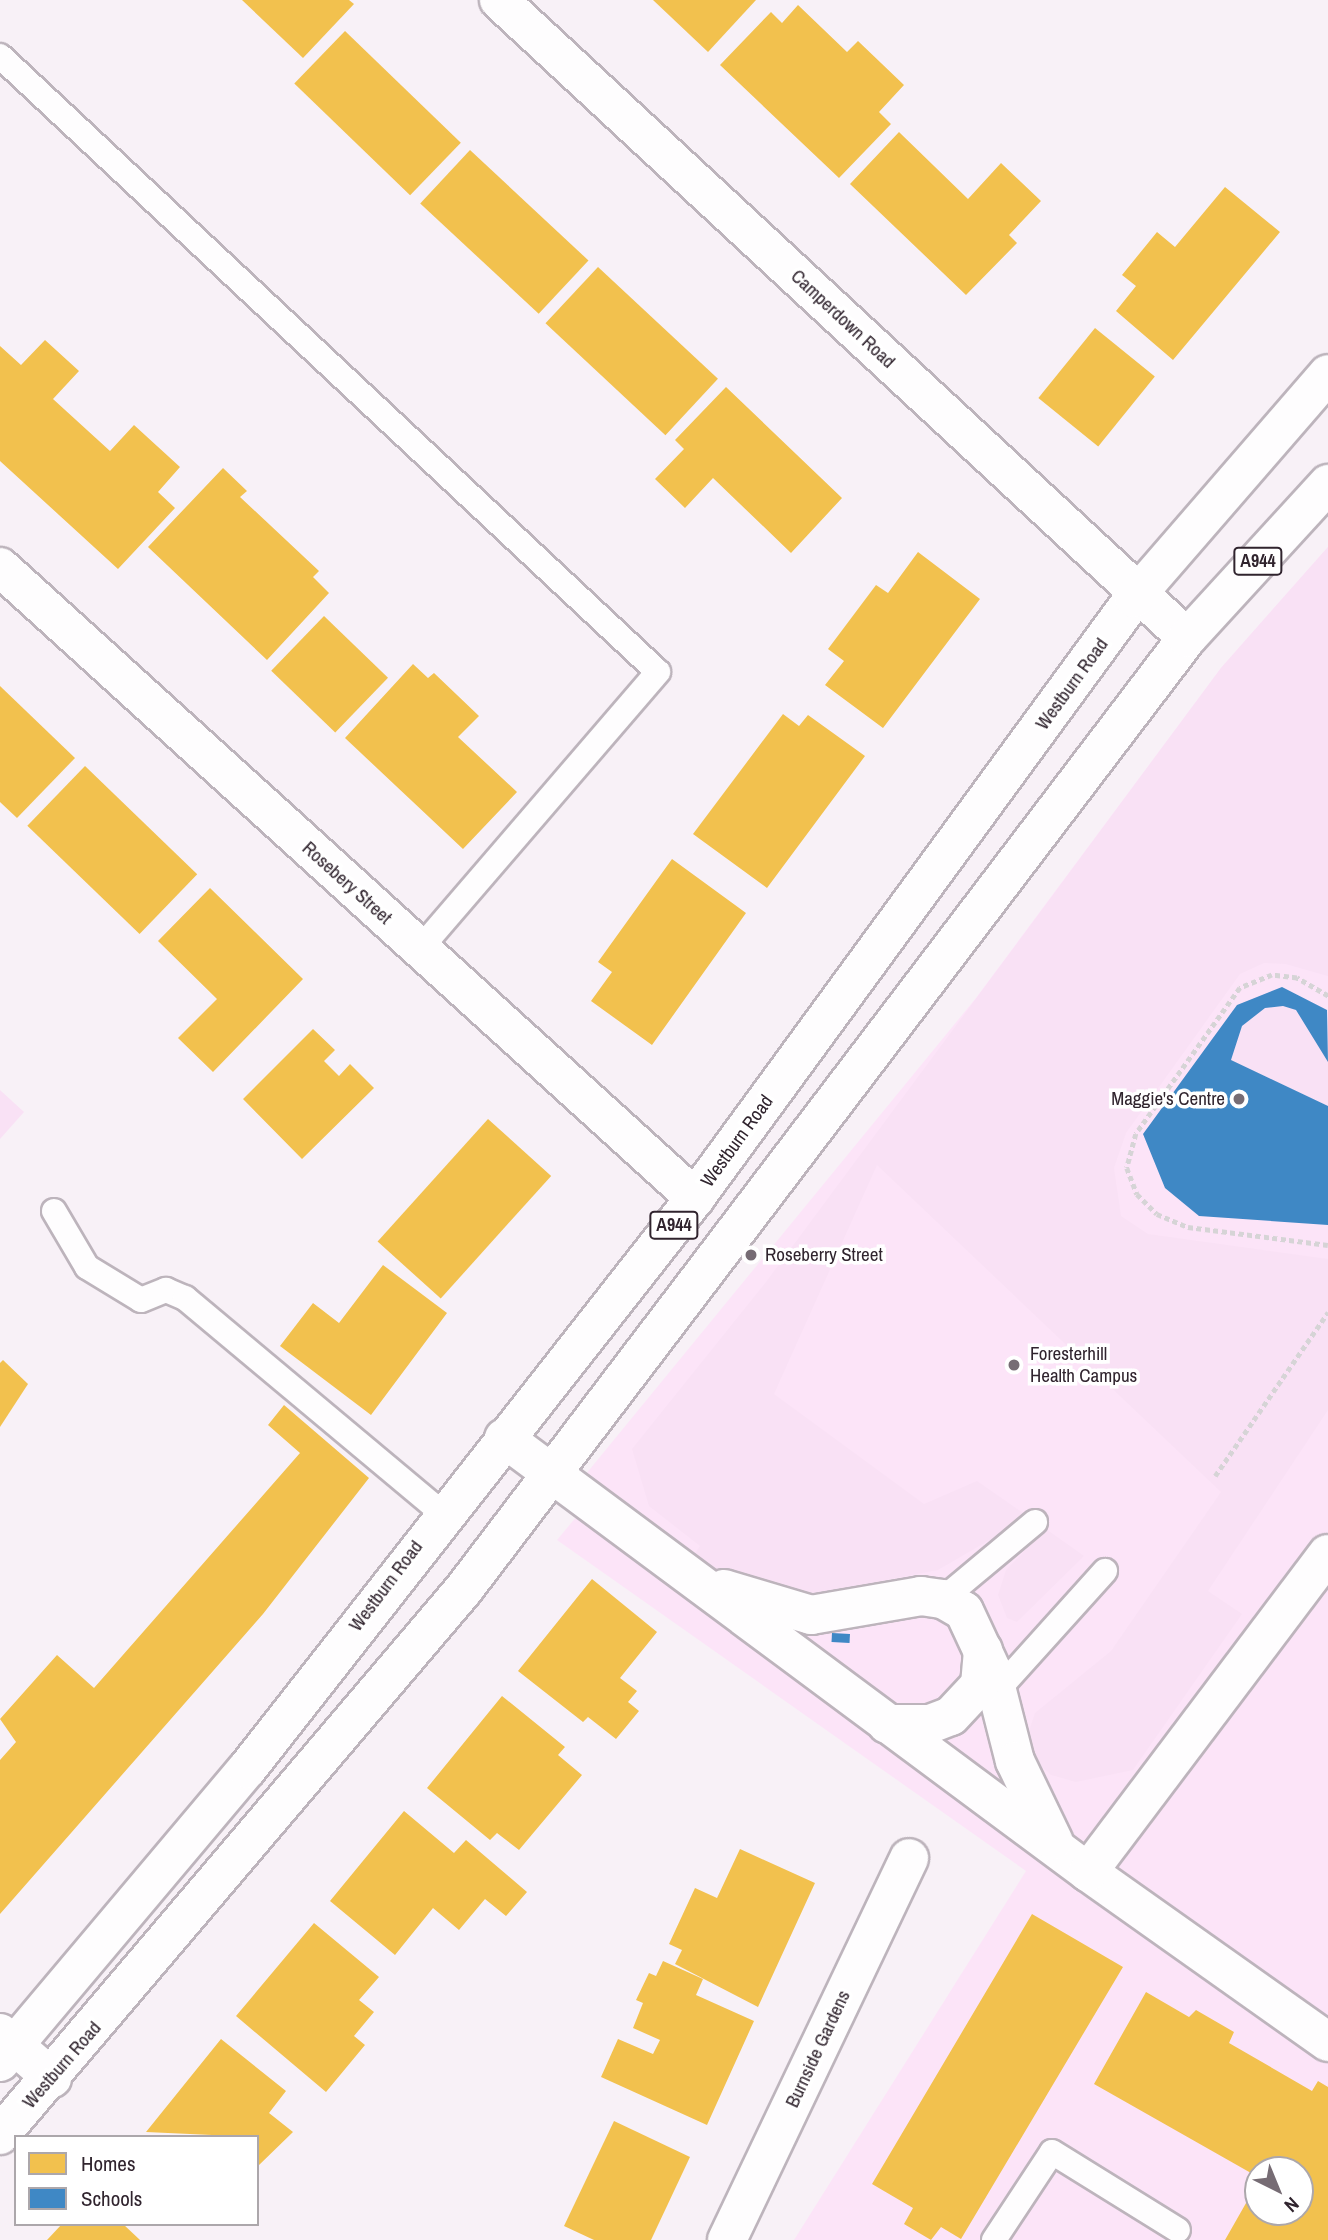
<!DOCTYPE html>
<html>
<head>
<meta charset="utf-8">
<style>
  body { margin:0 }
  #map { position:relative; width:1328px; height:2240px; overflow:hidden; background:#f8f1f7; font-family:"Archivo Narrow",sans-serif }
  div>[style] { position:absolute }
  .built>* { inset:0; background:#fce4f8 }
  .green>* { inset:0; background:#f9e1f5 }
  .homes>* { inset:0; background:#f2c14e; transform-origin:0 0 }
  .schools>* { inset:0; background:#3f88c5; transform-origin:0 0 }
  .path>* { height:4.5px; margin-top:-2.25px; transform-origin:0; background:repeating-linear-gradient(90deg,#d6d4d6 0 5px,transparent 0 8.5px) }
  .roads { filter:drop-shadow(2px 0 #bdb4bc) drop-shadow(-2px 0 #bdb4bc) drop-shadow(0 2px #bdb4bc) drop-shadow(0 -2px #bdb4bc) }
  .lane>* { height:24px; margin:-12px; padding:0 12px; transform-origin:12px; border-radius:12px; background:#fefdfe }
  .street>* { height:38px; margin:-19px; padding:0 19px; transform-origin:19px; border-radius:19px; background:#fefdfe }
  .primary>* { height:38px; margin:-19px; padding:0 19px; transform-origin:19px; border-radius:19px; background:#fefdfe }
  .dots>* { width:19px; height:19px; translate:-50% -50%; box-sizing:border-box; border:4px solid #fff; border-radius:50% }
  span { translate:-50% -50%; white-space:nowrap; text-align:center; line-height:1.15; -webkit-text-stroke:7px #fff; paint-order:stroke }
  .shield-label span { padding:2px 5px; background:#fff; border:2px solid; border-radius:5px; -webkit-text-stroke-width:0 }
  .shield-label { font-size:18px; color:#30242e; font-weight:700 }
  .street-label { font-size:19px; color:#30242e }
  .poi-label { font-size:19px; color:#30242e }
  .right { translate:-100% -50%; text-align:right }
  .left { translate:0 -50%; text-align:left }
  .legend { position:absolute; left:14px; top:2135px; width:245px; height:91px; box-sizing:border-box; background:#fff; border:2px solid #aca7ab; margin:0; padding:9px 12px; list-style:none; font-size:21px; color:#30242e }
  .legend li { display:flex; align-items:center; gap:14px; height:35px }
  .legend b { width:35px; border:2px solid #aca7ab }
  .north { position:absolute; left:1244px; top:2156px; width:70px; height:70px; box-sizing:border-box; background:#fff; border:2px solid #aca7ab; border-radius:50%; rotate:137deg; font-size:19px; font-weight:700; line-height:28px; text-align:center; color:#30242e }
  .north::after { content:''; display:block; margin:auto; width:24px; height:32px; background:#766c74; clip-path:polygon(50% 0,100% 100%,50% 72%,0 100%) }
</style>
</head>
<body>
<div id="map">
  <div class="built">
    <i style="clip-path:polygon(evenodd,1328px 547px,1328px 2240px,794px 2240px,1026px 1871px,557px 1540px,587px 1504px,572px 1491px,976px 998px,1221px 668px,1328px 547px,1258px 2170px,1300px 2170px,1300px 2212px,1258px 2212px,1258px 2170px)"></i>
  </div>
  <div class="green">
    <i style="clip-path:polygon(1328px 547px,1328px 976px,1286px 964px,1264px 963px,1240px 974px,1126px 1133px,1114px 1168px,1121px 1216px,1148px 1234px,1328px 1259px,1328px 1410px,1208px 1591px,1242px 1614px,1133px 1770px,1076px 1782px,1051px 1775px,1032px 1758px,1028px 1734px,1035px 1713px,1111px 1651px,1221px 1492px,877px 1165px,774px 1394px,924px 1504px,977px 1481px,1029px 1517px,938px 1570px,803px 1596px,727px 1577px,692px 1558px,700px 1546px,649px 1506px,632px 1449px,766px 1282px,1221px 668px)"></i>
    <i style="clip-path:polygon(1283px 1006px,1296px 1010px,1328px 1062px,1328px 1106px,1231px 1060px,1242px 1026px,1265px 1008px)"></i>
    <i style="clip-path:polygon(0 1090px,24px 1112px,0 1139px)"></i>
    <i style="clip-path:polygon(1046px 1529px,1084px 1556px,1017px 1622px,1007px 1618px,998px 1595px,1006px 1570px)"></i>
  </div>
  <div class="homes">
    <i style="clip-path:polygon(242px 0,349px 0,354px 4px,303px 58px)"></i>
    <i style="clip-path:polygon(653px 0,756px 0,708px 52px)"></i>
    <i style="clip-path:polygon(798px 5px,847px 52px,858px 41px,904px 85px,879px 112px,891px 124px,839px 178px,720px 65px,771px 12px,782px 23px)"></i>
    <i style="left:345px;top:31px;width:161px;height:73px;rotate:44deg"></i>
    <i style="clip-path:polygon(899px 132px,968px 199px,1001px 163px,1041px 201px,1009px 235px,1017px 243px,966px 295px,850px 184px)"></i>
    <i style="left:470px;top:150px;width:162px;height:73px;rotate:43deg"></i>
    <i style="clip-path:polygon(1225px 187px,1280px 232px,1173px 360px,1116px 311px,1136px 286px,1122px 275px,1157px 232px,1175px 247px)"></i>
    <i style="left:598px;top:267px;width:164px;height:77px;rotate:43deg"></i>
    <i style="left:1095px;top:328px;width:77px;height:90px;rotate:39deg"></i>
    <i style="clip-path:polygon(45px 340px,79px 371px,53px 399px,110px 451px,134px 425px,180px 467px,158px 492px,175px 508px,118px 569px,0 461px,0 346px,21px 365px)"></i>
    <i style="clip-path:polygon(726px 387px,842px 498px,791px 553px,713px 478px,685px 508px,655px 479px,684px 449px,675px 440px)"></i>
    <i style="clip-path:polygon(223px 468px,247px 491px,240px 497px,319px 571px,313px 577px,329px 593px,267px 660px,148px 547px)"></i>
    <i style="clip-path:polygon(918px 552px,980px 599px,883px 728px,825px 685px,844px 661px,828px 649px,876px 585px,888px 593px)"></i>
    <i style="left:324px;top:616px;width:89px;height:76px;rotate:44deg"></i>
    <i style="clip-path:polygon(413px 664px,428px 678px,434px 673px,479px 716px,458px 737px,517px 792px,463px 849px,345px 738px)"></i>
    <i style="clip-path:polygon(0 686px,75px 758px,17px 818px,0 802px)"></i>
    <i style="clip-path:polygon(783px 714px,799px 726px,808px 715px,865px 756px,767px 888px,693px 834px)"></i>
    <i style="left:85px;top:766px;width:156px;height:83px;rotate:44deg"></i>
    <i style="clip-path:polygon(672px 859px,746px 913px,652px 1045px,591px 1001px,612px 972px,598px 962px)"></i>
    <i style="clip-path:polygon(210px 888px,303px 979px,213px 1072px,178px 1038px,217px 999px,158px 941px)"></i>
    <i style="clip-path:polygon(313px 1029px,335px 1050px,324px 1061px,339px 1076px,350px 1064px,374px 1088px,302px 1159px,243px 1099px)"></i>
    <i style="left:488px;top:1119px;width:85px;height:165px;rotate:42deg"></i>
    <i style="clip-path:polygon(383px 1265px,447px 1313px,371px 1415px,280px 1346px,313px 1303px,339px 1323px)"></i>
    <i style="clip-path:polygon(3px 1360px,28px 1384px,0 1427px,0 1363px)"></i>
    <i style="clip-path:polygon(284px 1405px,369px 1478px,263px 1614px,0 1914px,0 1760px,16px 1742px,0 1719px,57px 1655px,94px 1688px,300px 1453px,268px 1425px)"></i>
    <i style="clip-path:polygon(592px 1579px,657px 1632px,620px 1678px,637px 1691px,628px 1702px,639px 1711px,616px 1739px,588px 1717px,583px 1722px,518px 1671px)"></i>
    <i style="clip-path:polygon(502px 1696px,565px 1747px,558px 1755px,582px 1775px,519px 1850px,497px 1833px,490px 1840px,427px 1788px)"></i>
    <i style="clip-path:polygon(404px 1811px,454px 1853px,466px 1840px,527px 1892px,506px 1916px,485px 1899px,459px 1930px,433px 1908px,395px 1955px,330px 1901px)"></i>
    <i style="clip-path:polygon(740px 1849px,815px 1883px,758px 2007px,675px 1964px,682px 1950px,669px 1944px,695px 1888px,717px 1898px)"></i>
    <i style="clip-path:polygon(1032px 1914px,1123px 1967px,961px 2239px,941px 2227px,931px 2240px,904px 2224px,913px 2208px,872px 2184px)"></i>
    <i style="clip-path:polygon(314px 1923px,379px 1977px,359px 2000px,374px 2012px,354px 2036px,365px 2045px,326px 2092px,236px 2016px)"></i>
    <i style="clip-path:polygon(663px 1961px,703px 1979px,696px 1995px,754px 2021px,707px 2125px,601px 2077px,618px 2039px,653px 2054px,660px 2040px,633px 2028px,643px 2003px,636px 2000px,649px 1973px,656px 1976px)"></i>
    <i style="clip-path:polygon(1146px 1992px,1189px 2017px,1196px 2010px,1234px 2032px,1229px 2043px,1312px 2091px,1318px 2081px,1328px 2087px,1328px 2240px,1225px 2240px,1258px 2182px,1258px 2212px,1300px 2212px,1300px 2170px,1258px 2170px,1258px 2177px,1094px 2084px)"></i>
    <i style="clip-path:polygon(221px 2039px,286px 2091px,269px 2113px,293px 2132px,257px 2167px,257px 2137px,146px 2132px)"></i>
    <i style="clip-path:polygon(614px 2121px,690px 2157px,651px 2240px,594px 2240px,564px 2226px)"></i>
    <i style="clip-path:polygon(62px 2224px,123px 2224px,140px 2240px,47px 2240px)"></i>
  </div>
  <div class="schools">
    <i style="clip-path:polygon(1282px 987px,1327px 1010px,1328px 1062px,1296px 1010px,1283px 1006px,1265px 1008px,1242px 1026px,1231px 1060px,1328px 1106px,1328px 1225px,1199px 1216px,1165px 1188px,1143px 1134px,1237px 1005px)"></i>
    <i style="left:832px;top:1633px;width:18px;height:9px;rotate:3deg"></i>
  </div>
  <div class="path">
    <i style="left:1328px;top:996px;width:36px;rotate:-150deg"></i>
    <i style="left:1297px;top:978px;width:25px;rotate:-173deg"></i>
    <i style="left:1272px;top:975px;width:35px;rotate:158deg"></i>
    <i style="left:1240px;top:988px;width:179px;rotate:125.5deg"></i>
    <i style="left:1136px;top:1134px;width:35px;rotate:105deg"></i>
    <i style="left:1127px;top:1168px;width:28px;rotate:69deg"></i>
    <i style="left:1137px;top:1194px;width:28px;rotate:45deg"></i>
    <i style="left:1157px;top:1214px;width:34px;rotate:23deg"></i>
    <i style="left:1188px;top:1227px;width:141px;rotate:7.3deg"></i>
    <i style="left:1215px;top:1476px;width:199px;rotate:-55.4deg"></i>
  </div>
  <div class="roads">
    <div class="lane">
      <i style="left:0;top:56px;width:901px;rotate:43.11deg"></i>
      <i style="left:658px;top:672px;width:365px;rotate:130.7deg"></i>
      <i style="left:54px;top:1211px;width:65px;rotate:59.5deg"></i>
      <i style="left:87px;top:1267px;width:63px;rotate:31.4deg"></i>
      <i style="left:141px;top:1300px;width:27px;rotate:-22deg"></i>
      <i style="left:166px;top:1290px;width:21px;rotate:23deg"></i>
      <i style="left:185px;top:1298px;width:335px;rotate:39.9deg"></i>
      <i style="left:943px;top:1599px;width:120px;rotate:-39.9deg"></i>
      <i style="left:996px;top:1692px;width:163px;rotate:-48deg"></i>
      <i style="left:994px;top:2240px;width:105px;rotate:-56.6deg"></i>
      <i style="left:1052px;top:2152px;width:148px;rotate:31.8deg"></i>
    </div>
    <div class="street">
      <i style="left:499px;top:0;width:938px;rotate:42.84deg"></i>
      <i style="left:0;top:567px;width:939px;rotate:42.24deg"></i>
      <i style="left:504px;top:1438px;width:728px;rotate:36.62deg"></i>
      <i style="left:1088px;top:1872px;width:294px;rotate:35.3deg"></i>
      <i style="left:724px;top:1589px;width:91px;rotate:16.6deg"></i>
      <i style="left:811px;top:1615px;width:112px;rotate:-9.8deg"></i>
      <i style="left:921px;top:1596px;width:22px;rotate:8deg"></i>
      <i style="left:943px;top:1599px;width:24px;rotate:30deg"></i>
      <i style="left:964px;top:1611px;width:66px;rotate:65deg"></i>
      <i style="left:992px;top:1671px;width:93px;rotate:75.7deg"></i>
      <i style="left:1015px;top:1761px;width:88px;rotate:64.3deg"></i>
      <i style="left:887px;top:1724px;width:43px"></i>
      <i style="left:930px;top:1724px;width:22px;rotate:-21deg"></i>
      <i style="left:951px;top:1716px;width:42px;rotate:-46.9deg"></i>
      <i style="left:980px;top:1685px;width:35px;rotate:-85deg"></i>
      <i style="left:1088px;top:1872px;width:398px;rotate:-53deg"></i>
      <i style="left:0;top:2033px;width:69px;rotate:40.9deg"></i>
      <i style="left:727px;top:2240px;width:423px;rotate:-64.5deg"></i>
    </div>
    <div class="primary">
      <i style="left:0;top:2062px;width:383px;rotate:-49.9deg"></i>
      <i style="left:247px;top:1769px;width:726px;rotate:-51.88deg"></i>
      <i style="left:695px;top:1198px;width:743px;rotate:-53.81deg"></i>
      <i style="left:1134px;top:598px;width:296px;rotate:-49.1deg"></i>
      <i style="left:0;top:2135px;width:717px;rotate:-49.64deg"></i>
      <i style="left:464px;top:1589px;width:1195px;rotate:-52.76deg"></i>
      <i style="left:1187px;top:638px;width:209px;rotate:-47.5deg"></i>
    </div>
  </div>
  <div class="dots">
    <i style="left:1239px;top:1099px;background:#766c74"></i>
    <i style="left:751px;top:1255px;background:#766c74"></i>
    <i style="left:1014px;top:1365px;background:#766c74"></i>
  </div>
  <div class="shield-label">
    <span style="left:1258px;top:561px">A944</span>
    <span style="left:674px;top:1225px">A944</span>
  </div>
  <div class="street-label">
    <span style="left:843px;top:319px;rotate:43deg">Camperdown Road</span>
    <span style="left:1072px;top:684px;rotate:-54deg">Westburn Road</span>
    <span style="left:347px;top:883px;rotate:42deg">Rosebery Street</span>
    <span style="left:737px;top:1141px;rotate:-54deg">Westburn Road</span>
    <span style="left:386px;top:1586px;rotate:-53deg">Westburn Road</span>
    <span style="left:818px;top:2049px;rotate:-65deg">Burnside Gardens</span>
    <span style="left:62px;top:2065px;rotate:-49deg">Westburn Road</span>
  </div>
  <div class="poi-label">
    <span class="right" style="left:1225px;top:1099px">Maggie's Centre</span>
    <span class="left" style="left:765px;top:1255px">Roseberry Street</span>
    <span class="left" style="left:1030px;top:1365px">Foresterhill<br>Health Campus</span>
  </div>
  <ul class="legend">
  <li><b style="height:19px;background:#f2c14e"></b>Homes</li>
  <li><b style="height:19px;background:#3f88c5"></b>Schools</li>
  </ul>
  <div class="north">N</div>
</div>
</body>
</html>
